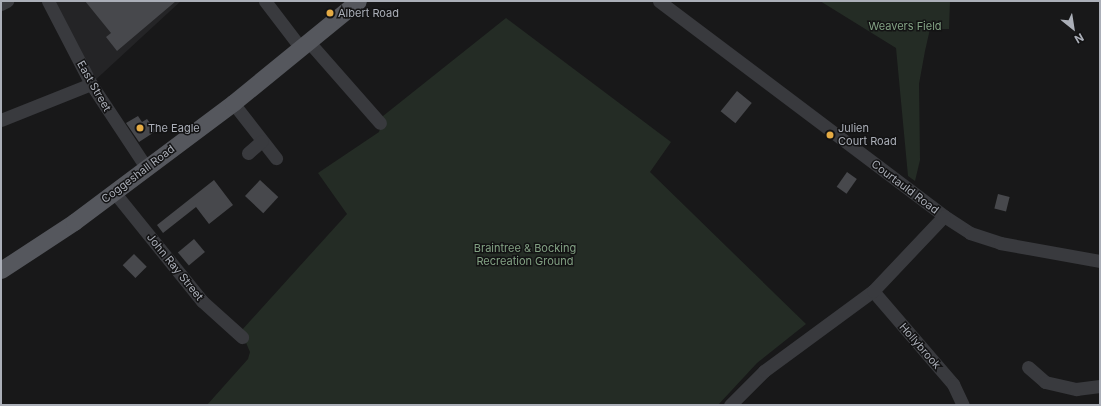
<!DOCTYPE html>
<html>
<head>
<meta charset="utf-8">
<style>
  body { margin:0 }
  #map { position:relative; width:1101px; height:406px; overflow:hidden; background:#181819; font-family:Inter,sans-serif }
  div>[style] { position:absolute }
  .built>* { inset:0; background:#242426 }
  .green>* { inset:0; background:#242c25 }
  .building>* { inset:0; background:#47484c; transform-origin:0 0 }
  .minor>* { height:13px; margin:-6.5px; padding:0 6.5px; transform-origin:6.5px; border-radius:6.5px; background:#393a3e }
  .major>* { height:17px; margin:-8.5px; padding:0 8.5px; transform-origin:8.5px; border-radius:8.5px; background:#55575d }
  .dots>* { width:11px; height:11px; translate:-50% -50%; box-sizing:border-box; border:2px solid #131314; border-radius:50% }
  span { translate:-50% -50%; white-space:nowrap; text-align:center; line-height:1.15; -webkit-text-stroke:3px #131314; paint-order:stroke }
  .poi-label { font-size:11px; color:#abafb8 }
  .left { translate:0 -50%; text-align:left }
  .park-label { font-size:11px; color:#83a284 }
  .street-label { font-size:11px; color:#abafb8 }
  .frame { position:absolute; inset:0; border:2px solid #abafb8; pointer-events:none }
  .north { position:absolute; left:1053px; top:8px; width:40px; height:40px; -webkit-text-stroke:3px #131314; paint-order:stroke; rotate:150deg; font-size:11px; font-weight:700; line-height:16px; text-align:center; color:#abafb8 }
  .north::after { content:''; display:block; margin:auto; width:14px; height:18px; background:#abafb8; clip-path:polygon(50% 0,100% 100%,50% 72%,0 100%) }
</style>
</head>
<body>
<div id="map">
  <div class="built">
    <i style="clip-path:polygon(47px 1px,181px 1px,91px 84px)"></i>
  </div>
  <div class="green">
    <i style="clip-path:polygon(820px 1px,950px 1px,949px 29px,930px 29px,925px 51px,919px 84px,920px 160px,915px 181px,908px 176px,896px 48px)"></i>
    <i style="clip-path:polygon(506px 18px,671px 142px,650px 172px,806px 324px,757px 363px,718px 405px,207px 405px,248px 359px,250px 352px,241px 331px,347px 214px,318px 173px,379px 132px,383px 116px)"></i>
  </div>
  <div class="building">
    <i style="clip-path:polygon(85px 1px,176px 1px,117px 51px,106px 37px,111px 33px)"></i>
    <i style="left:737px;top:91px;width:19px;height:26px;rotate:39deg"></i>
    <i style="clip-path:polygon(138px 116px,142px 122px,147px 119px,156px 131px,139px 142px,126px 123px)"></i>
    <i style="left:847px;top:172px;width:12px;height:18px;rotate:35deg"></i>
    <i style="clip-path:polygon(214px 180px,233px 205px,209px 224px,196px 207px,163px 233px,157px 225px)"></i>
    <i style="left:260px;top:180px;width:25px;height:22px;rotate:43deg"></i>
    <i style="left:998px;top:194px;width:12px;height:15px;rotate:14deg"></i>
    <i style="left:194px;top:239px;width:17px;height:21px;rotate:50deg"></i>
    <i style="left:134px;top:254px;width:18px;height:16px;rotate:45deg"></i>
  </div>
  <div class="minor">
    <i style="left:48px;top:1px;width:93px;rotate:62.6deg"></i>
    <i style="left:91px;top:84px;width:100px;rotate:56.5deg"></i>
    <i style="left:265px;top:1px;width:58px;rotate:52.7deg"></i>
    <i style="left:659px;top:1px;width:357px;rotate:37deg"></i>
    <i style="left:944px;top:216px;width:31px;rotate:33deg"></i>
    <i style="left:970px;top:233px;width:32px;rotate:18deg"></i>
    <i style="left:1000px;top:243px;width:102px;rotate:10.2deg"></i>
    <i style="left:1px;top:4px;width:7px;rotate:-27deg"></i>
    <i style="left:308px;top:41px;width:109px;rotate:48.7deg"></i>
    <i style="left:233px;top:103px;width:70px;rotate:52deg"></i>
    <i style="left:1px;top:120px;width:97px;rotate:-21.8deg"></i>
    <i style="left:248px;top:153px;width:18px;rotate:-41deg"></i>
    <i style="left:114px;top:192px;width:140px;rotate:51.1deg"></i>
    <i style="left:202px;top:301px;width:54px;rotate:42deg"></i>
    <i style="left:873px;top:291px;width:123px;rotate:49.3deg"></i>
    <i style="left:953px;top:384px;width:23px;rotate:65deg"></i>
    <i style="left:1028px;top:367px;width:23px;rotate:41deg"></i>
    <i style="left:1045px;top:382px;width:32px;rotate:13deg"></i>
    <i style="left:1076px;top:389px;width:24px;rotate:-7deg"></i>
    <i style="left:730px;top:405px;width:48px;rotate:-45deg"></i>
    <i style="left:764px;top:371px;width:135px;rotate:-36.3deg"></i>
    <i style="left:873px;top:291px;width:103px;rotate:-46.6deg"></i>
  </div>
  <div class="major">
    <i style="left:1px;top:270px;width:87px;rotate:-33.3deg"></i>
    <i style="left:74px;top:222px;width:199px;rotate:-36.8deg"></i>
    <i style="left:233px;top:103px;width:161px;rotate:-39.2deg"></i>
  </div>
  <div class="dots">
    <i style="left:330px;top:13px;background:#e5ab44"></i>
    <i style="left:140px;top:128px;background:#e5ab44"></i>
    <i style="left:830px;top:135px;background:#e5ab44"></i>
  </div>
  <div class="poi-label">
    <span class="left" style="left:338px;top:13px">Albert Road</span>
    <span class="left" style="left:148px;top:128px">The Eagle</span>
    <span class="left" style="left:838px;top:135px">Julien<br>Court Road</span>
  </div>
  <div class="park-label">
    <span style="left:905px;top:26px">Weavers Field</span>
    <span style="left:525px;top:255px">Braintree &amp; Bocking<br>Recreation Ground</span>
  </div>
  <div class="street-label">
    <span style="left:94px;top:86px;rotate:60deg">East Street</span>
    <span style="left:138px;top:174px;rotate:-37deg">Coggeshall Road</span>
    <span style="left:905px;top:187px;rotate:37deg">Courtauld Road</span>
    <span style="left:175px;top:267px;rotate:51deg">John Ray Street</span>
    <span style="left:920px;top:346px;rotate:49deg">Hollybrook</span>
  </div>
  <div class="frame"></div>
  <div class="north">N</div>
</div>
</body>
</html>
